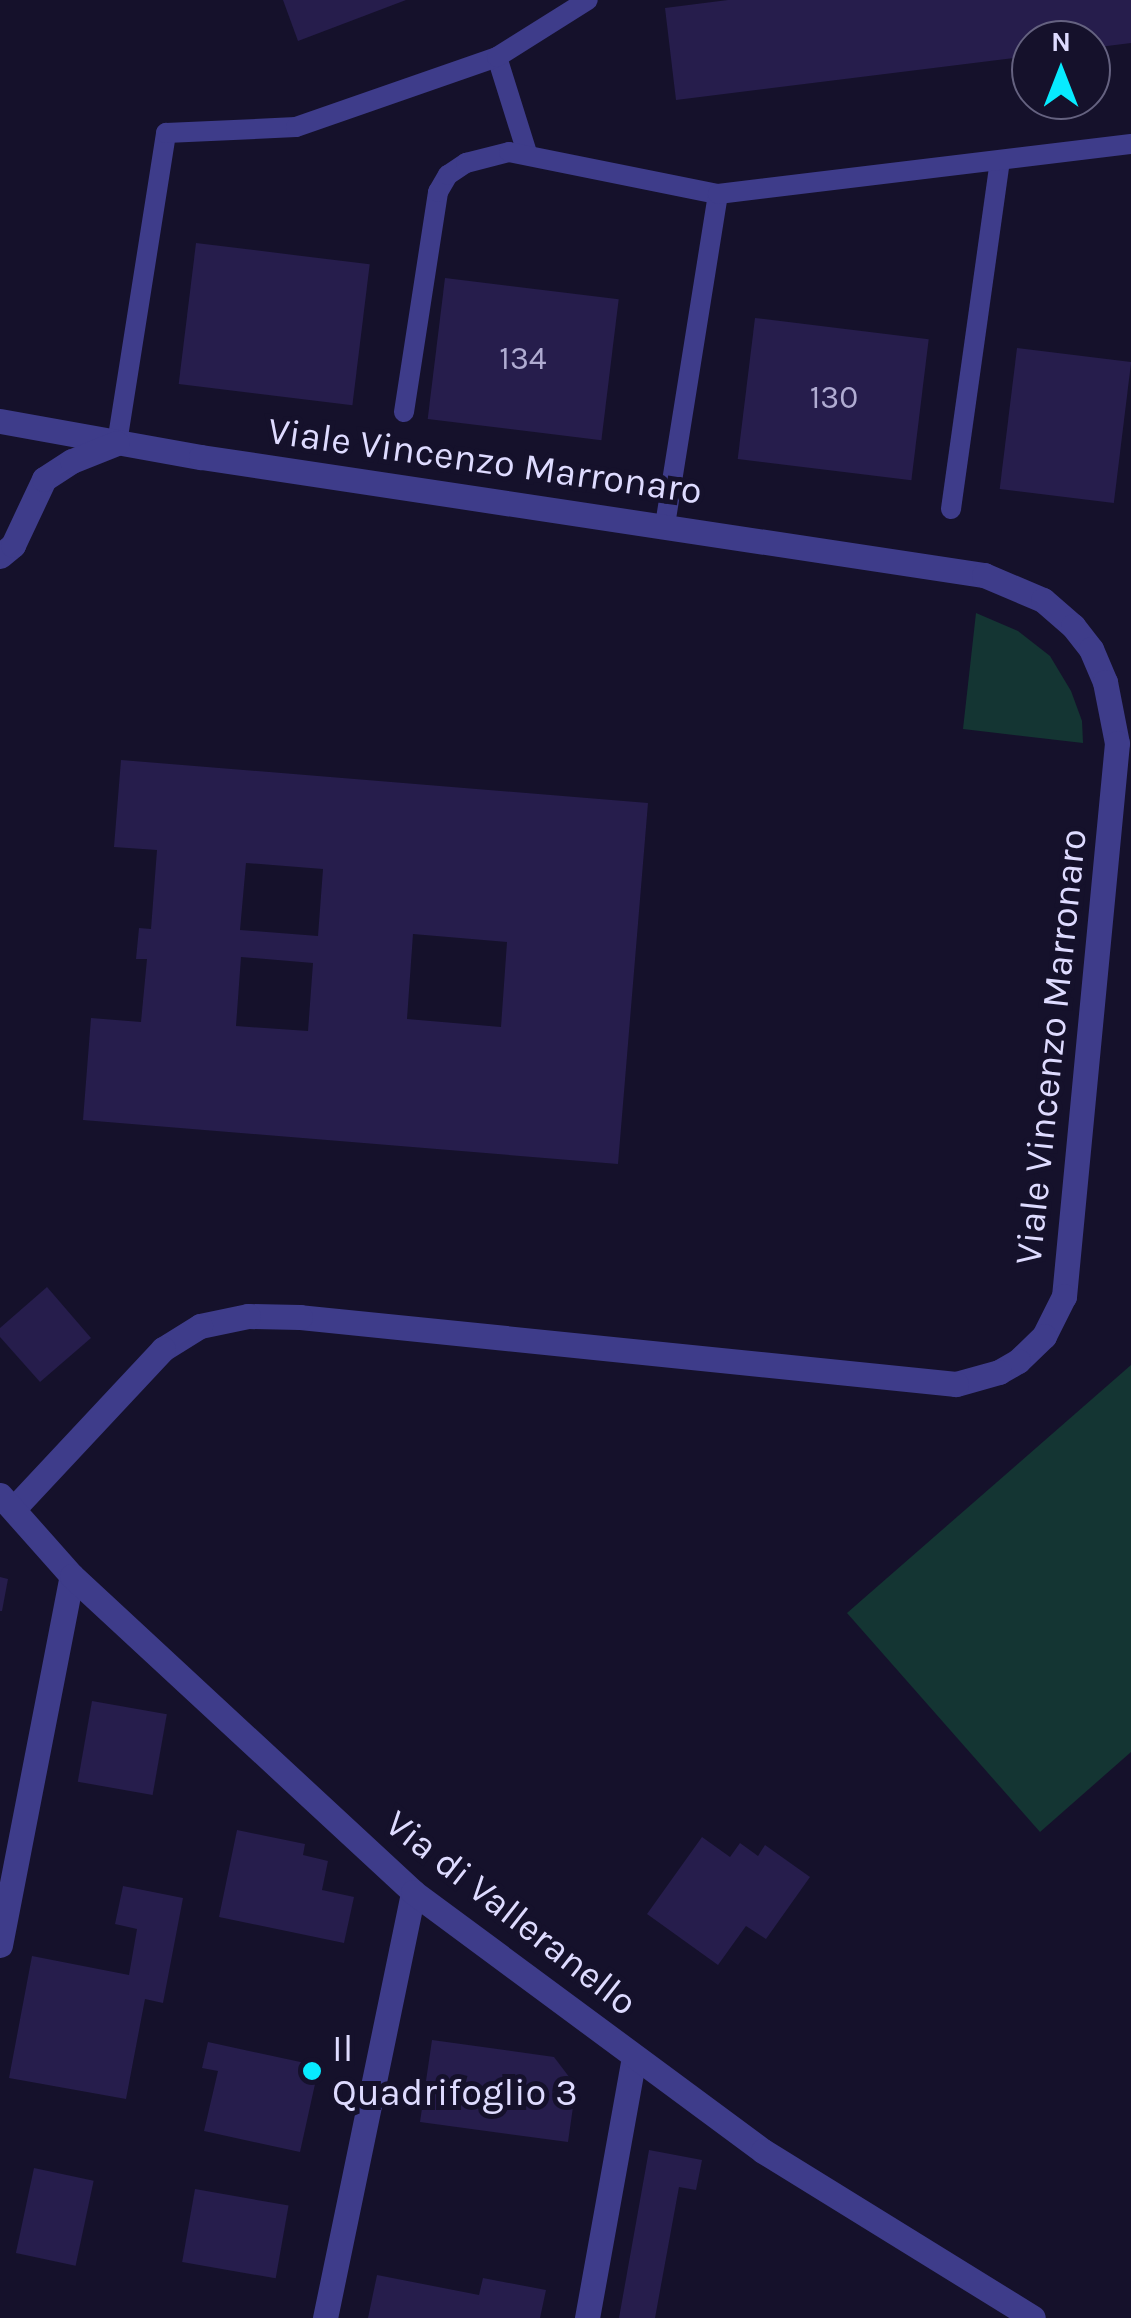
<!DOCTYPE html>
<html>
<head>
<meta charset="utf-8">
<style>
  body { margin:0 }
  #map { position:relative; width:1131px; height:2318px; overflow:hidden; background:#15112b; font-family:Karla,sans-serif }
  div>[style] { position:absolute }
  .green>* { inset:0; background:#143533 }
  .building>* { inset:0; background:#261d4c; transform-origin:0 0 }
  .service>* { height:20px; margin:-10px; padding:0 10px; transform-origin:10px; border-radius:10px; background:#3e3c8a }
  .minor>* { height:25px; margin:-12.5px; padding:0 12.5px; transform-origin:12.5px; border-radius:12.5px; background:#3e3c8a }
  .tertiary>* { height:25px; margin:-12.5px; padding:0 12.5px; transform-origin:12.5px; border-radius:12.5px; background:#3e3c8a }
  .dots>* { width:28px; height:28px; translate:-50% -50%; box-sizing:border-box; border:5px solid #15112b; border-radius:50% }
  span { translate:-50% -50%; white-space:nowrap; text-align:center; line-height:1.15; -webkit-text-stroke:10px #15112b; paint-order:stroke }
  .number-label { font-size:32px; color:#b0acd2 }
  .number-label span { -webkit-text-stroke-width:0 }
  .street-label { font-size:38px; color:#dedbff }
  .poi-label { font-size:38px; color:#dedbff }
  .left { translate:0 -50%; text-align:left }
  .north { position:absolute; left:1011px; top:20px; width:100px; height:100px; box-sizing:border-box; background:#15112b; border:2px solid #656280; border-radius:50%; rotate:0deg; font-size:28px; font-weight:700; line-height:40px; text-align:center; color:#dedbff }
  .north::after { content:''; display:block; margin:auto; width:35px; height:45px; background:#07ebff; clip-path:polygon(50% 0,100% 100%,50% 72%,0 100%) }
</style>
</head>
<body>
<div id="map">
  <div class="green">
    <i style="clip-path:polygon(976px 613px,1018px 631px,1050px 656px,1071px 691px,1082px 721px,1083px 743px,963px 729px)"></i>
    <i style="clip-path:polygon(1131px 1365px,1131px 1752px,1040px 1832px,847px 1613px)"></i>
  </div>
  <div class="building">
    <i style="clip-path:polygon(283px 0,406px 0,298px 41px)"></i>
    <i style="clip-path:polygon(728px 0,1131px 0,1131px 43px,1091px 48px,1091px 40px,1031px 40px,1031px 56px,676px 100px,665px 8px)"></i>
    <i style="left:196px;top:243px;width:175px;height:142px;rotate:7deg"></i>
    <i style="left:445px;top:278px;width:175px;height:142px;rotate:7deg"></i>
    <i style="left:755px;top:318px;width:175px;height:142px;rotate:7deg"></i>
    <i style="left:1017px;top:348px;width:115px;height:142px;rotate:7deg"></i>
    <i style="clip-path:polygon(evenodd,121px 760px,648px 803px,618px 1164px,83px 1120px,91px 1018px,141px 1022px,147px 959px,136px 959px,139px 928px,151px 929px,157px 850px,114px 847px,121px 760px,246px 863px,323px 869px,318px 936px,240px 930px,246px 863px,121px 760px,413px 934px,507px 942px,501px 1027px,407px 1019px,413px 934px,121px 760px,241px 957px,313px 963px,308px 1031px,236px 1026px,241px 957px)"></i>
    <i style="clip-path:polygon(47px 1287px,91px 1338px,40px 1382px,0 1337px,0 1328px)"></i>
    <i style="clip-path:polygon(0 1577px,8px 1579px,2px 1611px,0 1611px)"></i>
    <i style="left:92px;top:1701px;width:76px;height:82px;rotate:10deg"></i>
    <i style="clip-path:polygon(237px 1830px,305px 1844px,303px 1855px,328px 1861px,322px 1890px,354px 1897px,344px 1943px,219px 1917px)"></i>
    <i style="clip-path:polygon(702px 1837px,730px 1857px,740px 1843px,758px 1856px,765px 1845px,810px 1877px,766px 1939px,746px 1926px,718px 1965px,647px 1914px)"></i>
    <i style="clip-path:polygon(123px 1886px,183px 1898px,163px 2003px,145px 1999px,126px 2099px,9px 2078px,32px 1956px,129px 1975px,137px 1929px,115px 1924px)"></i>
    <i style="clip-path:polygon(432px 2040px,554px 2057px,576px 2086px,568px 2142px,420px 2122px)"></i>
    <i style="clip-path:polygon(208px 2042px,319px 2066px,300px 2152px,204px 2131px,218px 2071px,202px 2068px)"></i>
    <i style="clip-path:polygon(649px 2150px,702px 2160px,696px 2190px,679px 2187px,655px 2318px,619px 2318px)"></i>
    <i style="left:34px;top:2168px;width:61px;height:87px;rotate:12deg"></i>
    <i style="left:195px;top:2189px;width:95px;height:74px;rotate:10deg"></i>
    <i style="clip-path:polygon(377px 2275px,479px 2295px,483px 2278px,546px 2290px,540px 2318px,368px 2318px)"></i>
  </div>
  <div class="service">
    <i style="left:497px;top:57px;width:101px;rotate:72.6deg"></i>
    <i style="left:404px;top:412px;width:223px;rotate:-81.2deg"></i>
    <i style="left:438px;top:192px;width:20px;rotate:-60deg"></i>
    <i style="left:448px;top:175px;width:22px;rotate:-34deg"></i>
    <i style="left:466px;top:163px;width:44px;rotate:-14.3deg"></i>
    <i style="left:509px;top:152px;width:213px;rotate:11.4deg"></i>
    <i style="left:117px;top:443px;width:314px;rotate:-81deg"></i>
    <i style="left:166px;top:133px;width:130px;rotate:-2.6deg"></i>
    <i style="left:296px;top:127px;width:213px;rotate:-19.2deg"></i>
    <i style="left:497px;top:57px;width:107px;rotate:-32.1deg"></i>
    <i style="left:951px;top:509px;width:352px;rotate:-82deg"></i>
    <i style="left:665px;top:525px;width:335px;rotate:-80.9deg"></i>
    <i style="left:718px;top:194px;width:416px;rotate:-6.9deg"></i>
  </div>
  <div class="minor">
    <i style="left:0;top:421px;width:204px;rotate:10.2deg"></i>
    <i style="left:201px;top:457px;width:792px;rotate:8.57deg"></i>
    <i style="left:984px;top:575px;width:64px;rotate:23deg"></i>
    <i style="left:1043px;top:600px;width:40px;rotate:41deg"></i>
    <i style="left:1073px;top:626px;width:29px;rotate:52deg"></i>
    <i style="left:1091px;top:649px;width:36px;rotate:67deg"></i>
    <i style="left:1105px;top:682px;width:62px;rotate:78.9deg"></i>
    <i style="left:1117px;top:743px;width:556px;rotate:95.47deg"></i>
    <i style="left:1064px;top:1296px;width:45px;rotate:116.6deg"></i>
    <i style="left:1044px;top:1336px;width:36px;rotate:136deg"></i>
    <i style="left:1018px;top:1361px;width:22px;rotate:150deg"></i>
    <i style="left:999px;top:1372px;width:45px;rotate:164.4deg"></i>
    <i style="left:956px;top:1384px;width:659px;rotate:-174.17deg"></i>
    <i style="left:300px;top:1317px;width:52px;rotate:-178.9deg"></i>
    <i style="left:248px;top:1316px;width:49px;rotate:168.2deg"></i>
    <i style="left:200px;top:1326px;width:44px;rotate:148.1deg"></i>
    <i style="left:163px;top:1349px;width:218px;rotate:133.1deg"></i>
    <i style="left:0;top:556px;width:17px;rotate:-40deg"></i>
    <i style="left:13px;top:545px;width:73px;rotate:-64.8deg"></i>
    <i style="left:44px;top:479px;width:33px;rotate:-33deg"></i>
    <i style="left:72px;top:461px;width:48px;rotate:-21.8deg"></i>
    <i style="left:0;top:1945px;width:376px;rotate:-79deg"></i>
    <i style="left:325px;top:2318px;width:435px;rotate:-78.3deg"></i>
    <i style="left:587px;top:2318px;width:265px;rotate:-79.8deg"></i>
  </div>
  <div class="tertiary">
    <i style="left:0;top:1495px;width:108px;rotate:48.4deg"></i>
    <i style="left:72px;top:1576px;width:465px;rotate:42.8deg"></i>
    <i style="left:413px;top:1892px;width:435px;rotate:36.5deg"></i>
    <i style="left:763px;top:2151px;width:317px;rotate:31.7deg"></i>
  </div>
  <div class="dots">
    <i style="left:312px;top:2071px;background:#07ebff"></i>
  </div>
  <div class="number-label">
    <span style="left:523px;top:359px">134</span>
    <span style="left:834px;top:398px">130</span>
  </div>
  <div class="street-label">
    <span style="left:485px;top:461px;rotate:8deg">Viale Vincenzo Marronaro</span>
    <span style="left:1051px;top:1047px;rotate:-84deg">Viale Vincenzo Marronaro</span>
    <span style="left:511px;top:1913px;rotate:38deg">Via di Valleranello</span>
  </div>
  <div class="poi-label">
    <span class="left" style="left:332px;top:2071px">Il<br>Quadrifoglio 3</span>
  </div>
  <div class="north">N</div>
</div>
</body>
</html>
